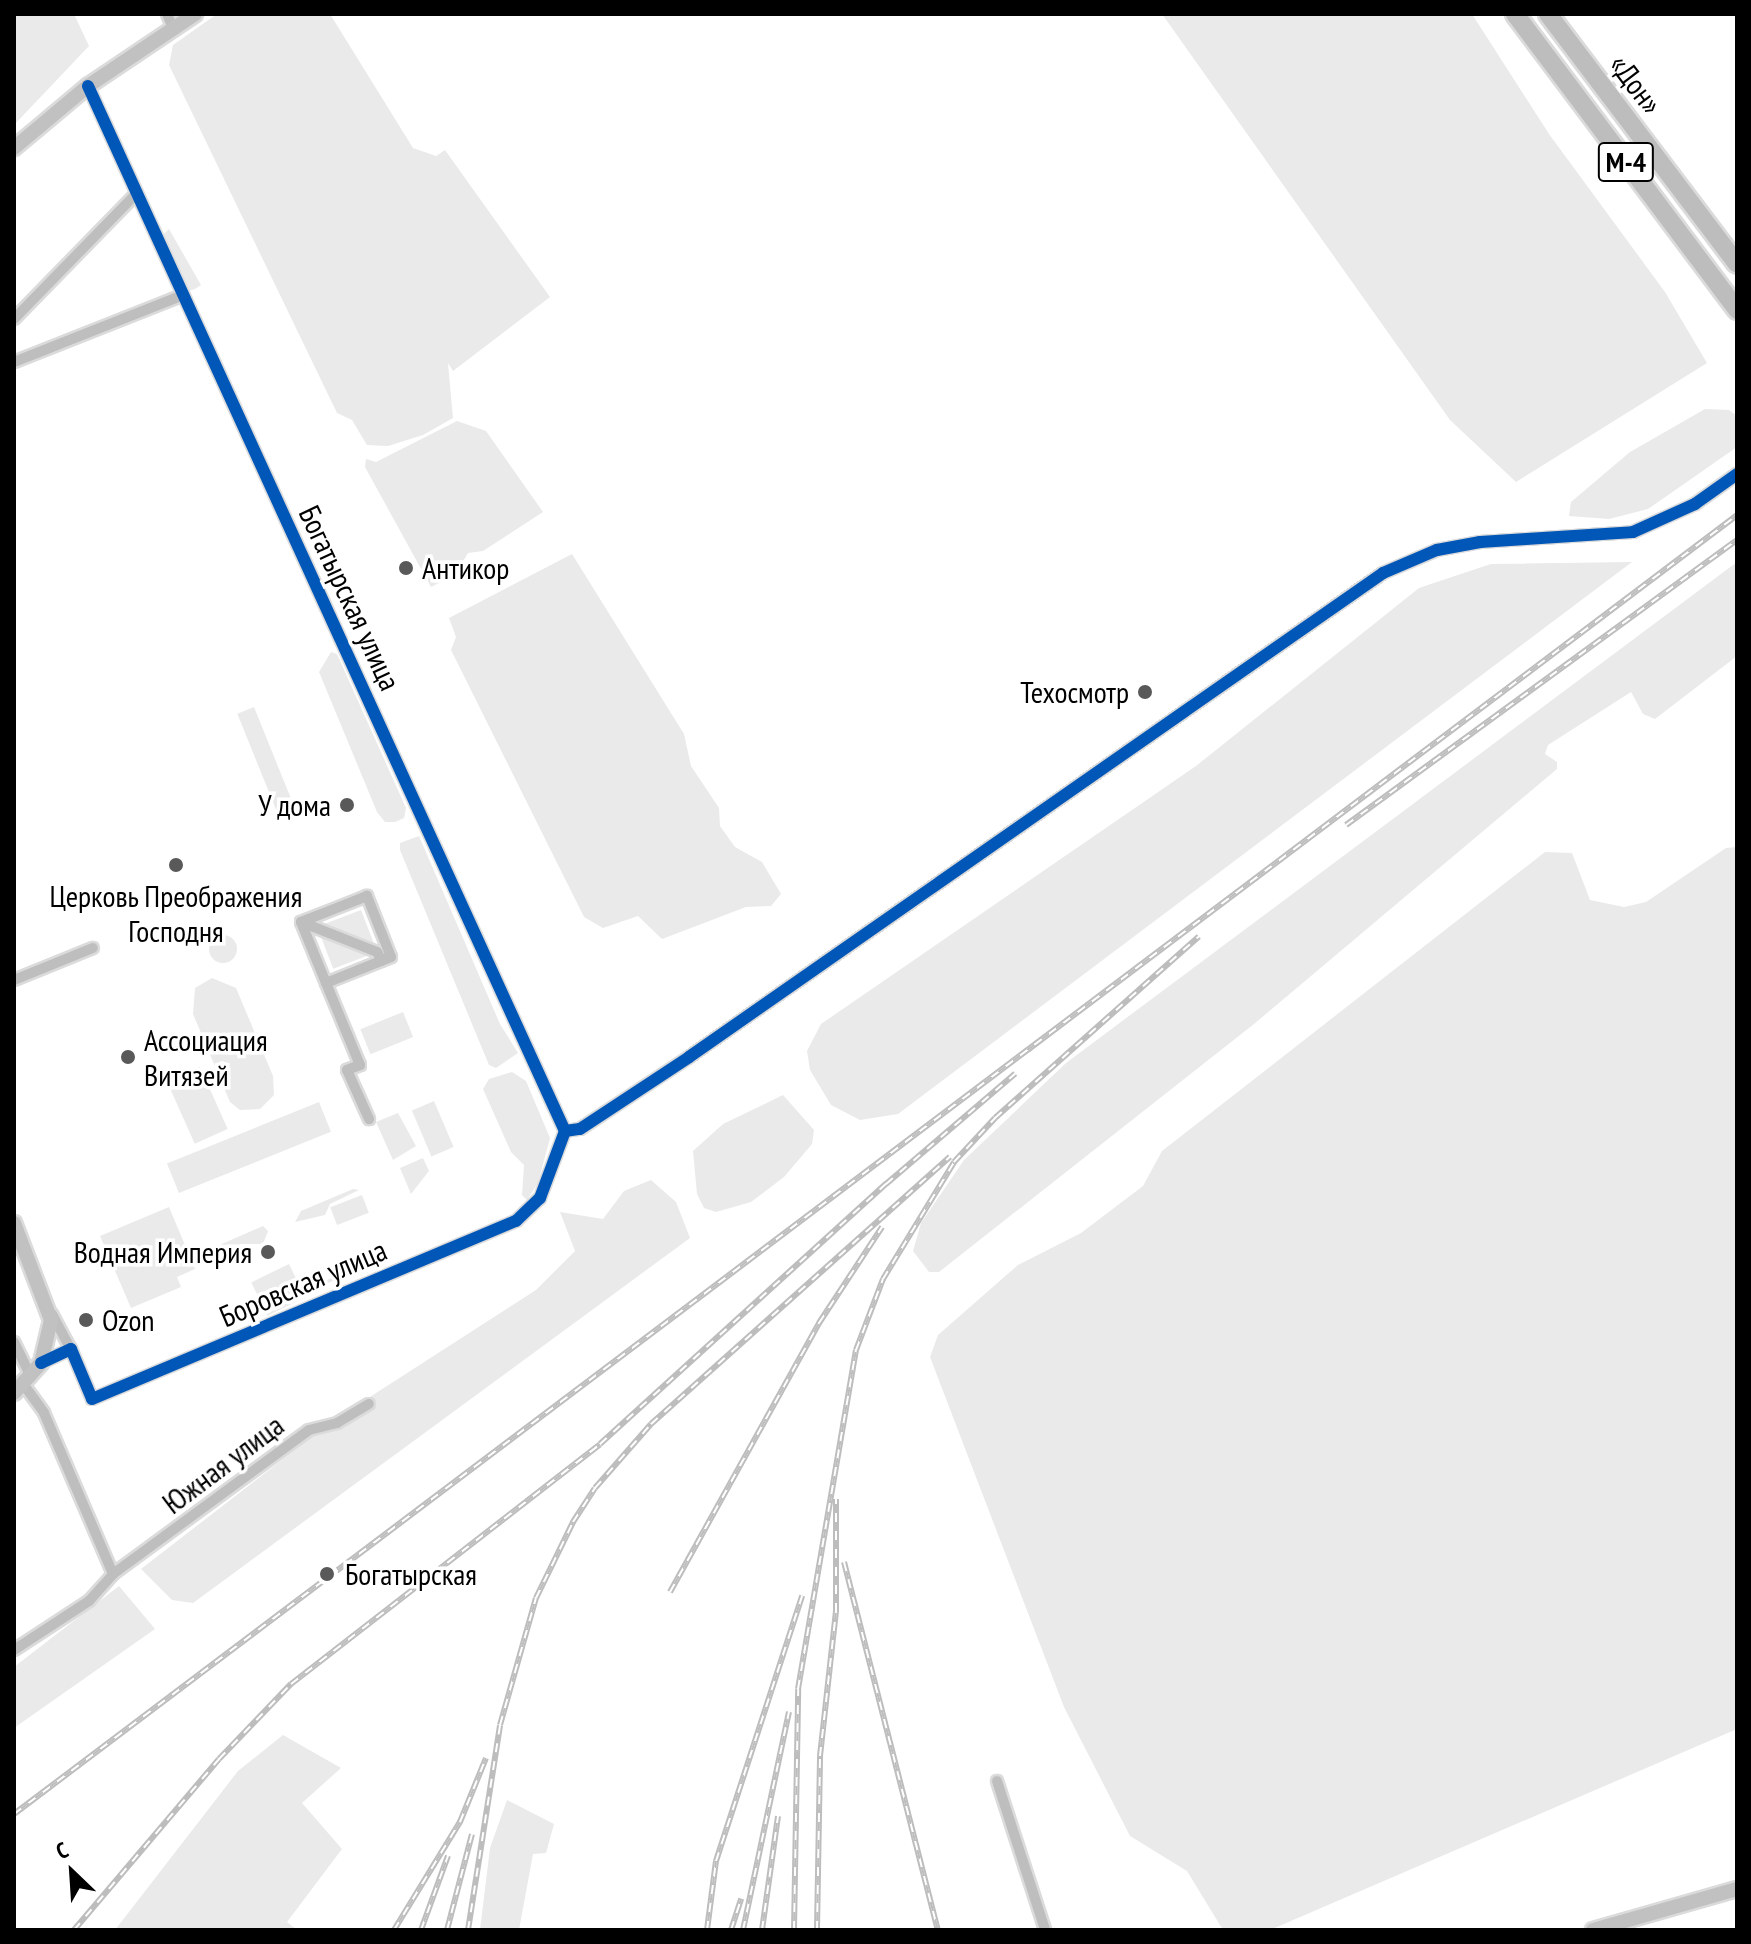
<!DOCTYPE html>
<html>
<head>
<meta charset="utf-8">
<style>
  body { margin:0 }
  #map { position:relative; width:1751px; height:1944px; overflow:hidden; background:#fff; font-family:"PT Sans Narrow",sans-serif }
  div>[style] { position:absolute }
  .green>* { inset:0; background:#eaeaea; transform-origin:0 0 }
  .round { border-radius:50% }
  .roads { filter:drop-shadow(2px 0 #dbdbdb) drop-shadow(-2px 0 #dbdbdb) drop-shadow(0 2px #dbdbdb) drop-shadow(0 -2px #dbdbdb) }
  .street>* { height:10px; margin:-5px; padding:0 5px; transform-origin:5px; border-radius:5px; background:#bebebe }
  .secondary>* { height:14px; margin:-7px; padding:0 7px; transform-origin:7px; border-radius:7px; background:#c1c1c1 }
  .highway>* { height:18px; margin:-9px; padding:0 9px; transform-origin:9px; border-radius:9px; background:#bdbdbd }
  .rail>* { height:6px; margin-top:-3px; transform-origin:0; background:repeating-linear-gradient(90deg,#fff 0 9px,#bdbdbd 0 18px); box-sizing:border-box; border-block:2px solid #bdbdbd }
  .cycleway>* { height:12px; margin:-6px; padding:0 6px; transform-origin:6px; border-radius:6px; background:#0057b8 }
  .dots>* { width:22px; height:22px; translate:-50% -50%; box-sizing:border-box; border:4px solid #fff; border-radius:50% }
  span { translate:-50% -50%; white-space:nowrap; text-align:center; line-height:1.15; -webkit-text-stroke:7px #fff; paint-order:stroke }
  .shield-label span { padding:2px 6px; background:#fff; border:2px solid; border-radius:6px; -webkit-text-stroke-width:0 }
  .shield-label { font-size:28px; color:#000; font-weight:700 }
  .street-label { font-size:30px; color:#000 }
  .poi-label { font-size:30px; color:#000 }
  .left { translate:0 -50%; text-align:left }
  .right { translate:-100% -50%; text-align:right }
  .frame { position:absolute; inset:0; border:16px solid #000; pointer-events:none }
  .north { position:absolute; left:32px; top:1832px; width:80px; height:80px; -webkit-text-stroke:6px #fff; paint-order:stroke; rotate:335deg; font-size:22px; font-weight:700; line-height:32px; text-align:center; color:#000 }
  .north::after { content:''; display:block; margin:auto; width:28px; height:36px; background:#000; clip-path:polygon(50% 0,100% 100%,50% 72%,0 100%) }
</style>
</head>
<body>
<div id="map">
  <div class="green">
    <i style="clip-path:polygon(14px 14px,74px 14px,89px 46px,14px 125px)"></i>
    <i style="clip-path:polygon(217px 14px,330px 14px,413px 148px,436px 156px,445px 150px,550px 297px,453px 371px,448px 363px,453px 418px,423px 435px,388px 446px,367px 445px,352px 420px,337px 413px,169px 65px,173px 45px)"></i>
    <i style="clip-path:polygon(1162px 14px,1472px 14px,1549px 134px,1665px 292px,1707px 363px,1516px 482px,1450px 420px)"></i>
    <i style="clip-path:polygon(169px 229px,201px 285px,195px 289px,188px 291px,163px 235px)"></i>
    <i style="clip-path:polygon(1705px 409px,1729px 410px,1737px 416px,1737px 447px,1648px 509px,1609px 519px,1569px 516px,1571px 502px,1630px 452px)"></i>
    <i style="clip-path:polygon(457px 421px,486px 431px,543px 512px,483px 551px,468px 553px,455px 575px,431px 587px,365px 467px,366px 459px,376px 462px)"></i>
    <i style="clip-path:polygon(572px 554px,684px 734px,691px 766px,719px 808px,720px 826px,735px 847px,762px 862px,781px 894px,771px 906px,746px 907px,662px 939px,638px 916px,603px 928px,584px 917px,451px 650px,456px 637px,449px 618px)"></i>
    <i style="clip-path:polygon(1632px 562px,898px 1114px,860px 1120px,831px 1105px,810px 1070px,807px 1051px,821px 1024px,1196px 766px,1419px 588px,1491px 564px)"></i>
    <i style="clip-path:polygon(1737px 562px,1737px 656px,1655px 719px,1643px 714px,1631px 692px,1548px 745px,1545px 754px,1557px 762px,1557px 769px,1254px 1024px,939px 1272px,929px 1272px,913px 1251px,921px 1223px,964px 1160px,1066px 1063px)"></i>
    <i style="clip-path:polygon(331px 652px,337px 654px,406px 808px,404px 818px,395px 822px,385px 822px,377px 812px,319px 672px)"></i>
    <i style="left:254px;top:707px;width:114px;height:18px;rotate:68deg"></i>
    <i style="clip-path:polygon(419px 836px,500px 1024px,518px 1053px,496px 1068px,489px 1065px,400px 850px,400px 843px)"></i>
    <i style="clip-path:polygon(1737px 847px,1737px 1729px,1270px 1930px,1223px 1930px,1187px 1871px,1130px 1836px,1064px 1707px,930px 1357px,938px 1335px,1018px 1265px,1081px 1233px,1143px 1186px,1162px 1151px,1545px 852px,1572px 853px,1590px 900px,1624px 907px,1646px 902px,1726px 848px)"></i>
    <i style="left:361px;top:910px;width:45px;height:47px;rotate:69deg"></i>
    <i class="round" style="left:209px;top:935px;width:28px;height:28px"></i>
    <i style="clip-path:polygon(212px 978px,236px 988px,273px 1076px,274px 1095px,260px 1109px,240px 1110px,230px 1102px,193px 1014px,195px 988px)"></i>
    <i style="left:403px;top:1012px;width:27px;height:46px;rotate:68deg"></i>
    <i style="left:200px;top:1067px;width:68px;height:36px;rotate:66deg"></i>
    <i style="clip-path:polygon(512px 1072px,526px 1081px,550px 1138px,538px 1183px,527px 1200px,522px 1195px,524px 1165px,511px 1152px,483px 1089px,489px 1079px)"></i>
    <i style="clip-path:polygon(783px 1095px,814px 1130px,812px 1144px,784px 1177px,751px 1202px,716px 1212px,704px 1208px,697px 1194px,693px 1151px,723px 1124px)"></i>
    <i style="left:434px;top:1101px;width:50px;height:24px;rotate:67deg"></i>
    <i style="left:319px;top:1102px;width:32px;height:164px;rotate:68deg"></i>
    <i style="clip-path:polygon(398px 1113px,416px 1146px,393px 1160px,376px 1122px)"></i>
    <i style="clip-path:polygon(423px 1158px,429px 1171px,411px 1194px,400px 1168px)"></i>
    <i style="clip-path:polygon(651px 1180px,676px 1202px,690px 1238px,193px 1603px,172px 1600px,141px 1569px,331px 1422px,536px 1290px,575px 1251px,560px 1212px,603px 1219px,624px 1191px)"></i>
    <i style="clip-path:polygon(353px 1189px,359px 1190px,330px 1204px,325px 1215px,295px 1222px,301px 1211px)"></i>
    <i style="left:362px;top:1195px;width:19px;height:34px;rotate:69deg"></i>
    <i style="clip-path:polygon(169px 1207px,195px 1269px,177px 1277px,181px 1287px,131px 1308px,100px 1236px)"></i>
    <i style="clip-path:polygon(263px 1226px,268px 1231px,263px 1244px,241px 1244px,213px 1260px,205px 1256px,208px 1250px)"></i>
    <i style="clip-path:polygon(385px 1255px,391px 1258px,320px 1286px,329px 1279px)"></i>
    <i style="left:289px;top:1264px;width:37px;height:42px;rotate:64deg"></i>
    <i style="clip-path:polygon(119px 1586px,155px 1629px,14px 1728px,14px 1667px)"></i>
    <i style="clip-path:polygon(283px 1735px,341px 1768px,302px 1803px,342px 1849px,287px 1922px,297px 1930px,115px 1930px,238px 1771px)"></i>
    <i style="clip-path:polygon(507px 1800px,554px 1824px,546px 1853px,533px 1854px,519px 1930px,480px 1930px,490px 1848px)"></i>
  </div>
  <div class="roads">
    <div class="street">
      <i style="left:167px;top:14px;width:15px;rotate:67deg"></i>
      <i style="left:88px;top:86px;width:1149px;rotate:65.47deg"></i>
      <i style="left:14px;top:319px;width:176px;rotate:-45.7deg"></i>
      <i style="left:14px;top:362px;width:182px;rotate:-21.6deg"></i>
      <i style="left:301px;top:922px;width:82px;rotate:21.5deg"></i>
      <i style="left:377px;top:952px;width:10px;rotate:61deg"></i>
      <i style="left:14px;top:980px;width:85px;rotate:-22.1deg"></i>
      <i style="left:326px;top:983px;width:70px;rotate:-21.8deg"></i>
      <i style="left:391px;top:957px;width:66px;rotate:-111.5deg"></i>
      <i style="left:367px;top:896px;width:71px;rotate:158.5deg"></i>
      <i style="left:301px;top:922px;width:66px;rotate:67.7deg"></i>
      <i style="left:326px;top:983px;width:89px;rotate:67.5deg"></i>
      <i style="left:360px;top:1065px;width:14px;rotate:159deg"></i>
      <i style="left:347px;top:1070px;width:54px;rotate:65.8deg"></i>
      <i style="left:565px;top:1131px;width:15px;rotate:-8deg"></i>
      <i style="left:580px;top:1129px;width:131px;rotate:-33.4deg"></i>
      <i style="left:689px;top:1057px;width:846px;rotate:-34.89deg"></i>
      <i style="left:1383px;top:573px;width:59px;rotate:-23.1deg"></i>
      <i style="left:1437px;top:550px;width:44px;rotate:-10.5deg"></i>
      <i style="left:1480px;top:542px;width:153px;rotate:-3.7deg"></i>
      <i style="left:1633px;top:532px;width:68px;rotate:-24.3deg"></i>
      <i style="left:1695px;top:504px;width:52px;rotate:-35.5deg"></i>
      <i style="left:52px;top:1314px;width:40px;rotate:62deg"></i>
      <i style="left:14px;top:1342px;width:39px;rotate:64deg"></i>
      <i style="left:41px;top:1363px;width:33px;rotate:-25deg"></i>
      <i style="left:71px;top:1349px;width:54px;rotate:67.2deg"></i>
      <i style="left:92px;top:1399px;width:460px;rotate:-22.8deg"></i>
      <i style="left:516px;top:1221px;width:33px;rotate:-44deg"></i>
      <i style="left:540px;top:1198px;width:72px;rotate:-69.5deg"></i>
      <i style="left:24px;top:1385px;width:34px;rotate:54deg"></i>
      <i style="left:44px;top:1413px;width:175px;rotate:66.8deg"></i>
      <i style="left:14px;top:1650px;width:90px;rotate:-33.2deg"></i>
      <i style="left:89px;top:1601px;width:36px;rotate:-48deg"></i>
      <i style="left:113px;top:1574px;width:243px;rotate:-36.3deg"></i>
      <i style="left:309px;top:1430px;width:29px;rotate:-14deg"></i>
      <i style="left:337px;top:1423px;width:37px;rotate:-31deg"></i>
      <i style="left:997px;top:1781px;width:157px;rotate:72.1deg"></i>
    </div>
    <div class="secondary">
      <i style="left:14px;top:148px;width:97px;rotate:-40deg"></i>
      <i style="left:88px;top:86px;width:129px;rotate:-33.9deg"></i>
      <i style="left:14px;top:1223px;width:104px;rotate:69.1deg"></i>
      <i style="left:51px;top:1320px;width:44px;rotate:103.1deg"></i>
      <i style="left:41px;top:1363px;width:40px;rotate:132deg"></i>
      <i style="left:1593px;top:1930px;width:150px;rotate:-15.9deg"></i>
    </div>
    <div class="highway">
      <i style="left:1515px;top:14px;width:370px;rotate:53.1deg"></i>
      <i style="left:1548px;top:14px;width:313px;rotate:52.9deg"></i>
    </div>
  </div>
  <div class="rail">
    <i style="left:1346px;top:825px;width:484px;rotate:-36.1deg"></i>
    <i style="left:844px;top:1562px;width:380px;rotate:75.7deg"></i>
    <i style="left:670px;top:1592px;width:308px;rotate:-61deg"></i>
    <i style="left:819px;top:1323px;width:115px;rotate:-56.7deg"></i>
    <i style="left:14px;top:1814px;width:2158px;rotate:-37.01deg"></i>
    <i style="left:74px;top:1930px;width:224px;rotate:-49.7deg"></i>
    <i style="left:219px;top:1759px;width:104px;rotate:-46.2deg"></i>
    <i style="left:291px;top:1684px;width:391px;rotate:-37.8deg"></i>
    <i style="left:600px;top:1444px;width:387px;rotate:-42.3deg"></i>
    <i style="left:886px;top:1184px;width:170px;rotate:-40.5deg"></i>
    <i style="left:394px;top:1930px;width:127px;rotate:-58.6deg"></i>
    <i style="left:460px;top:1822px;width:69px;rotate:-67.9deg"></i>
    <i style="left:421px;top:1930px;width:79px;rotate:-70deg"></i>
    <i style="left:447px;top:1930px;width:99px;rotate:-75.4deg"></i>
    <i style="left:468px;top:1930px;width:207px;rotate:-81.1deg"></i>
    <i style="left:500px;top:1725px;width:132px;rotate:-74.2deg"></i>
    <i style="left:536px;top:1598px;width:85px;rotate:-64deg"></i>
    <i style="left:573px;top:1522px;width:40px;rotate:-57.1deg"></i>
    <i style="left:595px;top:1488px;width:85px;rotate:-48.8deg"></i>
    <i style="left:651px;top:1424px;width:401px;rotate:-41.8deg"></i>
    <i style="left:707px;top:1930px;width:70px;rotate:-82.6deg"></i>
    <i style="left:716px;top:1861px;width:279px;rotate:-72deg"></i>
    <i style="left:731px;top:1930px;width:33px;rotate:-72deg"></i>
    <i style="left:743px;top:1930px;width:223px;rotate:-78.1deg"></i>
    <i style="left:762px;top:1930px;width:115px;rotate:-82deg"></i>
    <i style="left:794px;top:1930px;width:241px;rotate:-89deg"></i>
    <i style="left:798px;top:1689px;width:344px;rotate:-80.3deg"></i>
    <i style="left:856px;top:1350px;width:76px;rotate:-69.2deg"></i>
    <i style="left:883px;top:1279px;width:137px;rotate:-58.7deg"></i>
    <i style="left:954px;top:1162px;width:60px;rotate:-47deg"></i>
    <i style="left:995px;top:1118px;width:273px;rotate:-41.7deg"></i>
    <i style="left:817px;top:1930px;width:174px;rotate:-89deg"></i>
    <i style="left:820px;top:1756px;width:145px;rotate:-83.7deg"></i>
    <i style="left:836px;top:1612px;width:113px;rotate:-90deg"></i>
  </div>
  <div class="cycleway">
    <i style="left:88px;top:86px;width:1149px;rotate:65.47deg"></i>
    <i style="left:565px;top:1131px;width:15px;rotate:-8deg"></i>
    <i style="left:580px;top:1129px;width:131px;rotate:-33.4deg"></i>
    <i style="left:689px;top:1057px;width:846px;rotate:-34.89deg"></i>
    <i style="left:1383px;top:573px;width:59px;rotate:-23.1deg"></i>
    <i style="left:1437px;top:550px;width:44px;rotate:-10.5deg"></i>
    <i style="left:1480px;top:542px;width:153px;rotate:-3.7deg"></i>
    <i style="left:1633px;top:532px;width:68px;rotate:-24.3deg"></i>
    <i style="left:1695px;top:504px;width:52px;rotate:-35.5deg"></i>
    <i style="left:41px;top:1363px;width:33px;rotate:-25deg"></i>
    <i style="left:71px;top:1349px;width:54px;rotate:67.2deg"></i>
    <i style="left:92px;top:1399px;width:460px;rotate:-22.8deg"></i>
    <i style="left:516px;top:1221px;width:33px;rotate:-44deg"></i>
    <i style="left:540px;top:1198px;width:72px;rotate:-69.5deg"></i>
  </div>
  <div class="dots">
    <i style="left:406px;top:568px;background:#595959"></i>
    <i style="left:1145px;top:692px;background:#595959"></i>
    <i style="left:347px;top:805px;background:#595959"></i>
    <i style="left:176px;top:865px;background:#595959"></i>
    <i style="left:128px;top:1057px;background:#595959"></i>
    <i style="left:268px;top:1252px;background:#595959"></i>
    <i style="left:86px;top:1320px;background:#595959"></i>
    <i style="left:327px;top:1574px;background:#595959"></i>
  </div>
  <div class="shield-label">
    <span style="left:1626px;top:162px">М-4</span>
  </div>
  <div class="street-label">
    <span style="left:1636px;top:84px;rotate:53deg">«Дон»</span>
    <span style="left:350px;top:598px;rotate:65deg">Богатырская улица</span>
    <span style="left:303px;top:1283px;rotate:-23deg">Боровская улица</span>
    <span style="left:223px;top:1464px;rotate:-37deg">Южная улица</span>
  </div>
  <div class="poi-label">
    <span class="left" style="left:422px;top:568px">Антикор</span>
    <span class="right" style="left:1129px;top:692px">Техосмотр</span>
    <span class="right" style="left:331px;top:805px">У дома</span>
    <span style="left:176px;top:913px">Церковь Преображения<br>Господня</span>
    <span class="left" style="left:144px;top:1057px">Ассоциация<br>Витязей</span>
    <span class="right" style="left:252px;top:1252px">Водная Империя</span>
    <span class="left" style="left:102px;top:1320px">Ozon</span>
    <span class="left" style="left:345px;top:1574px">Богатырская</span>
  </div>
  <div class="frame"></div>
  <div class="north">С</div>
</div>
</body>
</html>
